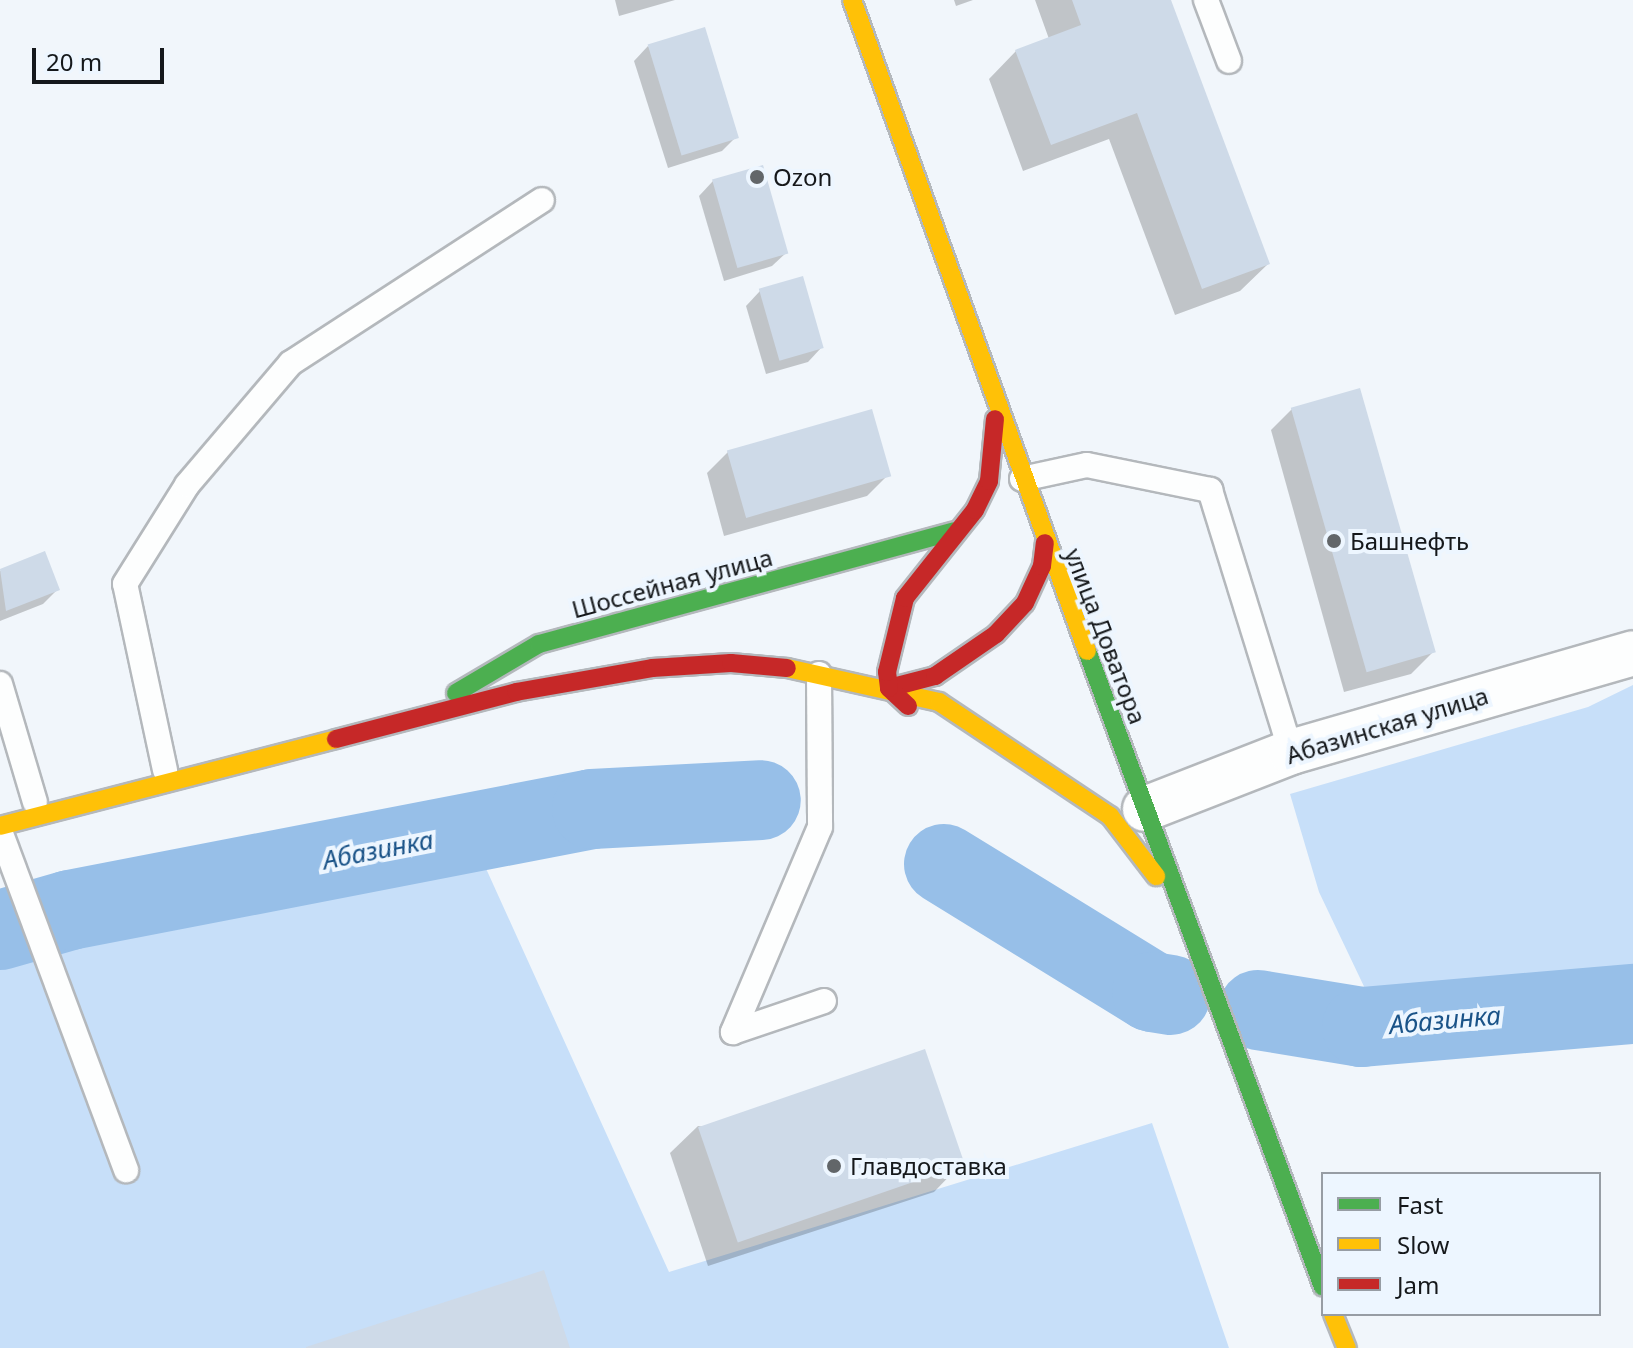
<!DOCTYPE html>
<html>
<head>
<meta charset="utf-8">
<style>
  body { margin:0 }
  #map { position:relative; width:1633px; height:1348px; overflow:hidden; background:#f1f6fb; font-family:"Noto Sans",sans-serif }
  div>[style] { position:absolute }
  .green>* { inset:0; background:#c7dff9 }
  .shadow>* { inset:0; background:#0003 }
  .river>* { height:80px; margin:-40px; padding:0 40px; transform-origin:40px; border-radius:40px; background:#97bfe8 }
  .building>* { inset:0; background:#cedae8; transform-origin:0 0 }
  .roads { filter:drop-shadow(2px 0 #b4b8bc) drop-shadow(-2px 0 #b4b8bc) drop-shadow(0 2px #b4b8bc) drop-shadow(0 -2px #b4b8bc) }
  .lane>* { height:24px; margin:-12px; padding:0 12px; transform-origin:12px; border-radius:12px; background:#fdfefe }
  .street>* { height:44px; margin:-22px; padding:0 22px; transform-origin:22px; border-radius:22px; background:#fdfefe }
  .fast>* { height:18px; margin:-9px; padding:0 9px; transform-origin:9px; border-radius:9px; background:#4caf50 }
  .slow>* { height:18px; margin:-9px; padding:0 9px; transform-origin:9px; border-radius:9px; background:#ffc107 }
  .jam>* { height:18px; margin:-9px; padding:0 9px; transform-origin:9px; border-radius:9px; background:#c62828 }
  .dots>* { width:22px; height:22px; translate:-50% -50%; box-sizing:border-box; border:4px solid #edf6ff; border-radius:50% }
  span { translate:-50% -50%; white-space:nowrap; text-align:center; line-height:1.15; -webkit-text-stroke:8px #edf6ff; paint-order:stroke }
  .poi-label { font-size:24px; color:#15181b }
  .left { translate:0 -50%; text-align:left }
  .street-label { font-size:24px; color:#15181b }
  .water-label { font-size:26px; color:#1a5388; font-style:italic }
  .legend { position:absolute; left:1321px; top:1172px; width:280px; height:144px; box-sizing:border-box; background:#edf6ff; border:2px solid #979da4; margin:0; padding:10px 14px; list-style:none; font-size:24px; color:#15181b }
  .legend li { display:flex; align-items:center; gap:16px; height:40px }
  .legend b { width:40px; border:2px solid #979da4 }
  .scale { position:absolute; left:32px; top:48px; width:132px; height:36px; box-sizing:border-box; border:4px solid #15181b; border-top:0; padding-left:10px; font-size:24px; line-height:28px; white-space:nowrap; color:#15181b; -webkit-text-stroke:6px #edf6ff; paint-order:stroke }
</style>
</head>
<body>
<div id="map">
  <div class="green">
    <i style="clip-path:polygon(1633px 685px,1633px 1021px,1400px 1062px,1319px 892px,1290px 794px,1588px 707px)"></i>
    <i style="clip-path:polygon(474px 842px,669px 1272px,1152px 1123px,1229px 1348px,0 1348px,0 961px)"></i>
  </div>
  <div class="shadow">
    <i style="clip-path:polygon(615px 0,675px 0,619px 16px)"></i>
    <i style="clip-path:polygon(954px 0,973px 0,956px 6px)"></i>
    <i style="clip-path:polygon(1035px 0,1169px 0,1268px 264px,1240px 291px,1175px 315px,1109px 139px,1023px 171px,989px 79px,1016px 51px,1049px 39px)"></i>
    <i style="clip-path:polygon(648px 46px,736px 137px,722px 151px,668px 168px,634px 61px)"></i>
    <i style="clip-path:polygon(713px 181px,787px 252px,772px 266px,724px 281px,699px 196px)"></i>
    <i style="clip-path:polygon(760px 291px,822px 347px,808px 362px,766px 374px,746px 306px)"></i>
    <i style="clip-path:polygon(1292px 409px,1432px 653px,1411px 674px,1344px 692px,1271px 430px)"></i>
    <i style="clip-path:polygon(728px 452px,888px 475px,867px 496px,724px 536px,707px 473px)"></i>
    <i style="clip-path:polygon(44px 554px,58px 589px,43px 604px,0 621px,0 571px)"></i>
    <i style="clip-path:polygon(698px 1126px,961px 1164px,934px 1192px,708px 1266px,670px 1153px)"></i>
  </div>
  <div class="river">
    <i style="left:944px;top:864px;width:244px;rotate:31.6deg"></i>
    <i style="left:1152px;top:992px;width:19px;rotate:9deg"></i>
    <i style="left:0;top:930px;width:73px;rotate:-15.9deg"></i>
    <i style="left:70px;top:910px;width:532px;rotate:-10.95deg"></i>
    <i style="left:592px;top:809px;width:169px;rotate:-3deg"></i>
    <i style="left:1258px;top:1010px;width:105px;rotate:9.3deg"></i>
    <i style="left:1362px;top:1027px;width:272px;rotate:-4.9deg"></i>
  </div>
  <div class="building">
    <i style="clip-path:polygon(1072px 0,1171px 0,1270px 264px,1202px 289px,1137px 113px,1051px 145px,1015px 50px,1081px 25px)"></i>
    <i style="left:705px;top:27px;width:116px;height:60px;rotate:73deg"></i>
    <i style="left:763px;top:165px;width:92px;height:53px;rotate:74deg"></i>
    <i style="left:803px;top:276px;width:75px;height:46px;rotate:74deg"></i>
    <i style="left:1360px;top:388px;width:275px;height:72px;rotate:74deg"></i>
    <i style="left:872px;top:409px;width:70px;height:151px;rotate:74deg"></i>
    <i style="clip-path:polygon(45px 551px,60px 590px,6px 611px,0 569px)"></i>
    <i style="left:925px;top:1049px;width:122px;height:240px;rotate:71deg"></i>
    <i style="clip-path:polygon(544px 1270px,570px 1348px,306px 1348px,306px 1347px)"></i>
  </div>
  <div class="roads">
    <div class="lane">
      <i style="left:1206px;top:0;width:65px;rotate:69.3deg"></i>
      <i style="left:1022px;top:479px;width:66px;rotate:-12.2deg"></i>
      <i style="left:1087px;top:465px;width:126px;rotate:11.5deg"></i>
      <i style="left:1210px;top:490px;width:274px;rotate:72.8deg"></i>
      <i style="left:819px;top:674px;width:153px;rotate:89.6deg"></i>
      <i style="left:820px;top:827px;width:223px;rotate:113deg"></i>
      <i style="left:733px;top:1032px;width:96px;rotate:-18.8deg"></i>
      <i style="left:0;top:684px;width:123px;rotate:73.5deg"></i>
      <i style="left:165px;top:770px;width:190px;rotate:-102.1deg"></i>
      <i style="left:125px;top:584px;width:117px;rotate:-57.9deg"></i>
      <i style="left:187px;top:485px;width:160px;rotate:-49.6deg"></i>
      <i style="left:291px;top:363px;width:299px;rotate:-33deg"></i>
      <i style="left:0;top:831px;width:362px;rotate:69.6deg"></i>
    </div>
    <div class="street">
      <i style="left:1145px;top:809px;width:157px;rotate:-21.3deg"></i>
      <i style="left:1291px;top:752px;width:356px;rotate:-16.1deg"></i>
    </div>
    <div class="fast">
      <i style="left:1087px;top:651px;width:678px;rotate:69.64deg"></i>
      <i style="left:456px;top:693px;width:96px;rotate:-30.6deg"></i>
      <i style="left:539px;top:644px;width:430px;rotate:-15.2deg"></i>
    </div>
    <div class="slow">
      <i style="left:852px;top:0;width:692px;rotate:70.15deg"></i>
      <i style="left:787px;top:668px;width:156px;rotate:12.6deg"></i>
      <i style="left:939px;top:702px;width:206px;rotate:33.7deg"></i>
      <i style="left:1110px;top:816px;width:76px;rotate:52.5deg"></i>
      <i style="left:0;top:826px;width:347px;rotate:-14.5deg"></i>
      <i style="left:1333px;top:1314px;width:37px;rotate:68deg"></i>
    </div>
    <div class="jam">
      <i style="left:889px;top:688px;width:48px;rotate:-14.6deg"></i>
      <i style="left:935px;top:676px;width:74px;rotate:-34.5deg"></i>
      <i style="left:996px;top:634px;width:42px;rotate:-46.9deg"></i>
      <i style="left:1025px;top:603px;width:41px;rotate:-65.3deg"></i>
      <i style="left:1042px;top:566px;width:23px;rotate:-83deg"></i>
      <i style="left:908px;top:706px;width:26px;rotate:-137deg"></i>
      <i style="left:889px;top:688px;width:16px;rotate:-97deg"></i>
      <i style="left:887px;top:672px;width:76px;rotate:-76.3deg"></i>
      <i style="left:905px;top:598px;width:112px;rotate:-51.5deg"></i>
      <i style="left:975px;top:510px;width:32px;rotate:-64deg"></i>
      <i style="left:989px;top:481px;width:62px;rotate:-84.5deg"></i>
      <i style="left:336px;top:739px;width:186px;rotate:-14.6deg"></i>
      <i style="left:516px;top:692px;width:138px;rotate:-10deg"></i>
      <i style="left:652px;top:668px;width:79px;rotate:-3.6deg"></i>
      <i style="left:731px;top:663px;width:56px;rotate:5.1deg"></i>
    </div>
  </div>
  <div class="dots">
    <i style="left:757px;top:177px;background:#626669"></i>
    <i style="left:1334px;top:541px;background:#626669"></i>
    <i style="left:834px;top:1166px;background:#626669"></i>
  </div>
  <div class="poi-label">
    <span class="left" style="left:773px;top:177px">Ozon</span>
    <span class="left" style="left:1350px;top:541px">Башнефть</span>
    <span class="left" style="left:850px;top:1166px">Главдоставка</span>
  </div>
  <div class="street-label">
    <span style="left:672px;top:583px;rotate:-15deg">Шоссейная улица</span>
    <span style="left:1106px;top:636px;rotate:69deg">улица Доватора</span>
    <span style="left:1387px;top:725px;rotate:-17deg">Абазинская улица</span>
  </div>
  <div class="water-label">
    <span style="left:378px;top:850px;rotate:-11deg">Абазинка</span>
    <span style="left:1445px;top:1020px;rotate:-5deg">Абазинка</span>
  </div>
  <ul class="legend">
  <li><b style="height:10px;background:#4caf50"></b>Fast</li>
  <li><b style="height:10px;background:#ffc107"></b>Slow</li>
  <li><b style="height:10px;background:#c62828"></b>Jam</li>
  </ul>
  <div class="scale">20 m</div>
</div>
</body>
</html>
